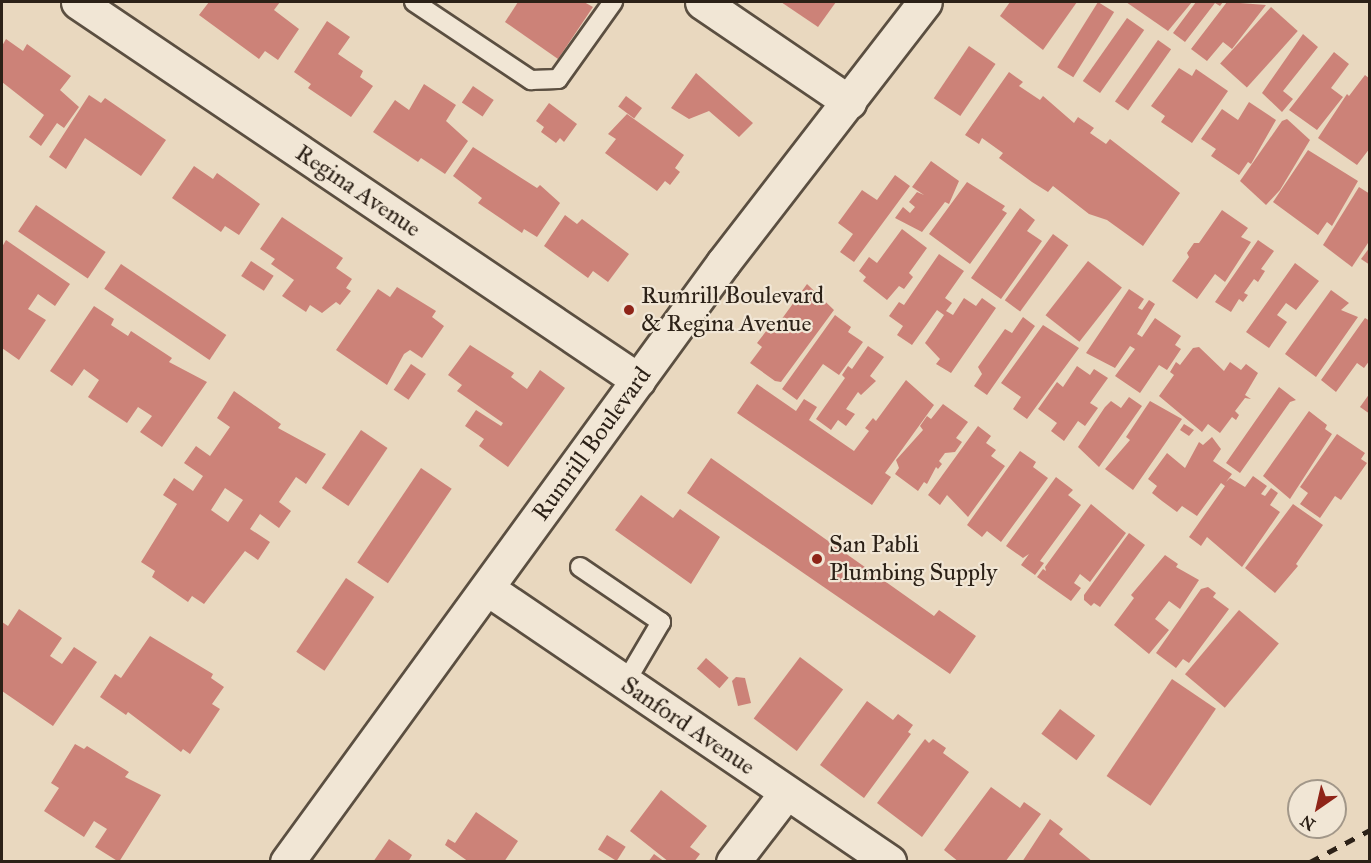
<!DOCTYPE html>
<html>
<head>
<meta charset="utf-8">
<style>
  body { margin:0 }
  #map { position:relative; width:1371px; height:863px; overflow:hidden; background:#e9d8bf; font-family:"IM FELL Great Primer",serif }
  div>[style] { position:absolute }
  .building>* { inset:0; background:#cc8278; transform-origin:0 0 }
  .roads { filter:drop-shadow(2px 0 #5b4f41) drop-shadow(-2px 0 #5b4f41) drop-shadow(0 2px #5b4f41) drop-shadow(0 -2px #5b4f41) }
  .service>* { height:18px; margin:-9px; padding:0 9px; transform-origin:9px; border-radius:9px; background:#f1e6d5 }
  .minor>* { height:33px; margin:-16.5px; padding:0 16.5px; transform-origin:16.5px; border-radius:16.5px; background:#f1e6d5 }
  .secondary>* { height:33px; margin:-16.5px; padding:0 16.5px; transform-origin:16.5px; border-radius:16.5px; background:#f1e6d5 }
  .rail>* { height:4.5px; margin-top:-2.25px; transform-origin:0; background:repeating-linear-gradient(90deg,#2c2117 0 10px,transparent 0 20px) }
  .dots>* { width:16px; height:16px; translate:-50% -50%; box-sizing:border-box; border:3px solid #f1e6d5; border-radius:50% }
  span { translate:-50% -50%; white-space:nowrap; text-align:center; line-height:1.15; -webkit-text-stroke:4.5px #f1e6d5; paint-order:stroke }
  .street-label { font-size:24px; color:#2c2117 }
  .poi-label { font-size:24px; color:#2c2117 }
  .left { translate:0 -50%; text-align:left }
  .frame { position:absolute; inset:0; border:3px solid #2c2117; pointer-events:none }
  .north { position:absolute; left:1287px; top:779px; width:60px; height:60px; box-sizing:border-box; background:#f1e6d5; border:2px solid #a29789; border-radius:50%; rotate:214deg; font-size:16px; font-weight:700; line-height:24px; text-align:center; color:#2c2117 }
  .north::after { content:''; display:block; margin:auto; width:21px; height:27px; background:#8f2418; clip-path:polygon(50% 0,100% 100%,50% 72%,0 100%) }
</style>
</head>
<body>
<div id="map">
  <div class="building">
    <i style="clip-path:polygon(209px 2px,280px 2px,274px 10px,299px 29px,278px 60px,265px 51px,259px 59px,199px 15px)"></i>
    <i style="clip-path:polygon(518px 2px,584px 2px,593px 7px,558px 59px,505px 22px)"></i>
    <i style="clip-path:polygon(781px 2px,836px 2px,818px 27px)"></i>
    <i style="clip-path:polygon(1010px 2px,1077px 2px,1043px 50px,1000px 16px)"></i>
    <i style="left:1098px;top:2px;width:19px;height:77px;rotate:32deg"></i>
    <i style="clip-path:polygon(1126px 2px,1192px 2px,1168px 31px)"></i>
    <i style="clip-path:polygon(1196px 2px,1223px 2px,1220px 6px,1215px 3px,1185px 42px,1173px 33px)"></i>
    <i style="clip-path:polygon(1227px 2px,1266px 5px,1232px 49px,1223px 42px,1207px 61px,1191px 49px)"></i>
    <i style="left:1271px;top:7px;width:36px;height:76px;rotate:42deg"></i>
    <i style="left:1127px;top:18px;width:21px;height:77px;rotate:35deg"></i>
    <i style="clip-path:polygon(327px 21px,350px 37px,338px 54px,363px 71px,360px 77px,373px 86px,351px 117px,308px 88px,311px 84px,294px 72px)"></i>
    <i style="clip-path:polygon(1303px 34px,1318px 47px,1283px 91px,1293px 99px,1282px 112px,1262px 93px)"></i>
    <i style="clip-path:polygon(6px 39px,23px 51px,27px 44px,71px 76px,60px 90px,79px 107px,64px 128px,57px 123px,41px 146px,29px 137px,44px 115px,2px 82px,2px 46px)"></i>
    <i style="left:1158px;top:40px;width:16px;height:75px;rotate:35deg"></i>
    <i style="left:969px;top:46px;width:32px;height:63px;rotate:34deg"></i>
    <i style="clip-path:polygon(1334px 52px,1349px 64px,1331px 88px,1343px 97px,1317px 130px,1289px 110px)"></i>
    <i style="clip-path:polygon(1179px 68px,1192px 76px,1196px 69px,1228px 91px,1192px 143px,1161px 122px,1165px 116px,1151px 106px)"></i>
    <i style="clip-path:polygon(1009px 72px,1023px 82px,1019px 86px,1040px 100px,1043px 96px,1074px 123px,1078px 117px,1094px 128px,1090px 133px,1106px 144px,1110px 139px,1180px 193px,1143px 246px,1107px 220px,1089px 214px,1053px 186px,1048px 192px,1032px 182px,999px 158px,1003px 153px,982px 138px,979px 144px,965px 135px)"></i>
    <i style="clip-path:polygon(696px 73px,753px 123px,739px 137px,709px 111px,689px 119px,671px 108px)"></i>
    <i style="clip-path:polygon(1365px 75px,1370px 79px,1370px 148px,1357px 165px,1318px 138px,1347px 94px,1349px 96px)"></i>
    <i style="clip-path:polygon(424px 84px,456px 105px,446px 121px,468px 141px,445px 174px,421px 158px,418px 162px,373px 132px,395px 100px,409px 110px)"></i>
    <i style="left:473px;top:86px;width:25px;height:20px;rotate:34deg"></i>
    <i style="clip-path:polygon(89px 95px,101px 103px,105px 98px,166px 140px,141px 176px,85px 138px,66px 169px,49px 157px)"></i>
    <i style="left:626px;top:96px;width:20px;height:13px;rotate:37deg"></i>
    <i style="clip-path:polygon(1249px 102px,1276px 120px,1251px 164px,1248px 162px,1239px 175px,1211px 156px,1216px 149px,1201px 139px,1222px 109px,1238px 120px)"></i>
    <i style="clip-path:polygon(549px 103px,577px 124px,564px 142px,560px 138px,556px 143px,541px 132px,544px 127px,536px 121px)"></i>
    <i style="clip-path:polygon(627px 114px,684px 155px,675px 168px,680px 172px,670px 185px,665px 181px,657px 191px,605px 153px,616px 139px,608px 134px)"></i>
    <i style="clip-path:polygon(1287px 119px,1310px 140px,1280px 190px,1266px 205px,1240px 181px,1282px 121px)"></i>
    <i style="clip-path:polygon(473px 147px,537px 188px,540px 185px,560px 203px,537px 237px,524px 229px,522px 233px,478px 203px,482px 198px,453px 176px)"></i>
    <i style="clip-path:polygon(1308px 150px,1358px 181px,1332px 226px,1327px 222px,1318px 235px,1273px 202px)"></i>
    <i style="clip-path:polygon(931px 161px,959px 181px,949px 204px,945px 202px,922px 232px,895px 218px,903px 207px,910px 213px,915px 207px,909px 202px,917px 192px,924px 195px,912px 187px)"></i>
    <i style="clip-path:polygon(194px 166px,213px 179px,217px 173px,260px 204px,239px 235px,225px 226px,221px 232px,172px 198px)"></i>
    <i style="clip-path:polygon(895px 175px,910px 186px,854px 262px,840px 252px,853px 234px,838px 223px,862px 190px,877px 200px)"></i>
    <i style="clip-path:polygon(967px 182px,1005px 206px,1002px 210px,1007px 213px,970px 264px,929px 234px)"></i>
    <i style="clip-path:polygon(1359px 187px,1370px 194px,1370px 240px,1352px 267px,1323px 245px)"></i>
    <i style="left:36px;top:205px;width:84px;height:32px;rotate:34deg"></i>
    <i style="clip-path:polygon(1020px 208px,1035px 220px,1027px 231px,1042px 241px,1001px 299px,971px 278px)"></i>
    <i style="clip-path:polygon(1222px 210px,1248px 228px,1241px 237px,1251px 242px,1225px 282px,1215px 274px,1197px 299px,1172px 281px,1189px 257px,1187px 253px,1194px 243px,1199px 243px)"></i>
    <i style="clip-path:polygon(565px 215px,577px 224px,582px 219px,629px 254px,608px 282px,593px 271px,588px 278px,544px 246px)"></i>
    <i style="clip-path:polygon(282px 217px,343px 258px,336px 268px,352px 279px,346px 288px,351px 291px,340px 305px,336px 302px,322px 313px,310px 305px,306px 312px,282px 296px,294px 280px,271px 264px,275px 259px,260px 249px)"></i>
    <i style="clip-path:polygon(902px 229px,927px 248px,909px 273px,913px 277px,904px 289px,899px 286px,887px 300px,863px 281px,866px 277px,859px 271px,869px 257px,877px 263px)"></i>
    <i style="left:1053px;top:234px;width:19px;height:82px;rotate:36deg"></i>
    <i style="clip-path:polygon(6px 240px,70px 284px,55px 306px,38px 294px,28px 309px,46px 320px,19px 360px,2px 348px,2px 247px)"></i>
    <i style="clip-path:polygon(1258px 240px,1274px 251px,1261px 269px,1265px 271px,1258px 282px,1254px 279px,1244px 293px,1248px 295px,1243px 302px,1239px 299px,1231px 312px,1215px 302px)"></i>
    <i style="clip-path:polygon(1370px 247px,1370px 265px,1361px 259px)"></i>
    <i style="clip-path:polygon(939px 254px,964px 271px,945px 298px,952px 303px,946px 311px,953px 315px,964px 298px,976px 306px,982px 298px,996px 308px,951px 373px,936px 364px,940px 359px,925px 343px,944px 315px,937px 310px,912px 345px,897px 335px,903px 326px,889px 316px,899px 302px,904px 305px)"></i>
    <i style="left:251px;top:261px;width:27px;height:18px;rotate:33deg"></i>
    <i style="left:1088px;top:261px;width:43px;height:69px;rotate:38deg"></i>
    <i style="clip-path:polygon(1295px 263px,1319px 281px,1296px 310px,1286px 303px,1277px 315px,1287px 322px,1269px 348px,1246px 332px)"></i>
    <i style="left:121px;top:264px;width:127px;height:30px;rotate:34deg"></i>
    <i style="clip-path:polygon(807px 284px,834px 310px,781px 382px,775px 381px,750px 363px,762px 347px,757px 343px,767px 330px,771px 334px)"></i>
    <i style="clip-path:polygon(397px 287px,436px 311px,432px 317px,444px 326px,422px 358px,410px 350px,404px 354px,387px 385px,336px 350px,378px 289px,390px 297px)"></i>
    <i style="clip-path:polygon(1129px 289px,1144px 299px,1138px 308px,1142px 310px,1149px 300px,1155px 304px,1137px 334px,1142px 337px,1155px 318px,1181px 336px,1175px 345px,1181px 349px,1167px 370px,1159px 365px,1140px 393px,1115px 376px,1135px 349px,1130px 346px,1115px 368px,1086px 353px)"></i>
    <i style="clip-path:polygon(1331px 290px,1349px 303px,1341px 310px,1358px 317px,1316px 377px,1285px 354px)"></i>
    <i style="clip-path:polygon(94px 306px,114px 319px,111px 325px,128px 336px,131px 331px,172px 358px,169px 362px,207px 382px,162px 447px,140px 432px,152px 416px,138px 407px,127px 423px,88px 397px,99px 380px,84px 369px,72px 386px,50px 371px)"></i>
    <i style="clip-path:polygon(835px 315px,851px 327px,848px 332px,863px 342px,839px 375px,823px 364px,797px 400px,782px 389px)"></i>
    <i style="clip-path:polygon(1023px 317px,1035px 326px,987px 395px,974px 386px,982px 374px,978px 367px,1005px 329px,1012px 333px)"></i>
    <i style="clip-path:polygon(1365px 318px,1370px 321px,1370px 360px,1364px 368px,1357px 363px,1336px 392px,1321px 380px)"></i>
    <i style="clip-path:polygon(1043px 325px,1079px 348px,1027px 419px,1013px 409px,1021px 397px,1001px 383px)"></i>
    <i style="clip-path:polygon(470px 345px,514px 373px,511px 377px,527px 389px,540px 370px,565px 388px,508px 467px,479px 446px,484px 439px,465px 426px,476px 410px,501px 426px,503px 423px,457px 391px,462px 385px,448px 375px)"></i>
    <i style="clip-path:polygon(868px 346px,884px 357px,870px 376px,876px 381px,861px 395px,858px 392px,846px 409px,855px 414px,846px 426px,838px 420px,831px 430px,816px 419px,845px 378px,842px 375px,848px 366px,852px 369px)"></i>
    <i style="clip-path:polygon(1199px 347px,1224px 371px,1230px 362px,1241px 370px,1246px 364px,1258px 373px,1245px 395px,1251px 399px,1245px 398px,1235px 411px,1239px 415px,1236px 420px,1232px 417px,1220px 433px,1208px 424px,1202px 432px,1159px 396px,1174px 375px,1170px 372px,1176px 362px,1180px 365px,1193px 348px)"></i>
    <i style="left:411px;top:364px;width:18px;height:31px;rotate:34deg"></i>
    <i style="clip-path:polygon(1077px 366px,1090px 375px,1094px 369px,1108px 378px,1090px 403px,1098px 408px,1085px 426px,1078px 421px,1064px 441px,1051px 431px,1057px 423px,1038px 409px,1057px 382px,1063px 387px)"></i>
    <i style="clip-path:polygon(906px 380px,934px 405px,885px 473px,891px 477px,872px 505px,737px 413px,757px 384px,796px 411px,804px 399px,817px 407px,809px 420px,854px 451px,869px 431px,865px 428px,873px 418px,876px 421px)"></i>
    <i style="clip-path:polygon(1279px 387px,1296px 400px,1290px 402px,1240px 473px,1226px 463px)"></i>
    <i style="clip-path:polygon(evenodd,234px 391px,281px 424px,278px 428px,326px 454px,306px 484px,296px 477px,279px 502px,291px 511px,279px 528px,260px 514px,250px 529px,270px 542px,258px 560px,245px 551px,204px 604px,192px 596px,188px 602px,152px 577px,155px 571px,141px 562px,177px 504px,163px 495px,174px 478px,193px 491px,203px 476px,184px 463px,196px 446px,210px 456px,230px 427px,217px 418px,234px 391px,225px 488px,243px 500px,228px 522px,211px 510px,225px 488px)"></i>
    <i style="clip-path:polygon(1370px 393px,1370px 414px,1360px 407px)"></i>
    <i style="clip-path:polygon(1129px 397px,1142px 406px,1099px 467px,1078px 447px,1105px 407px,1111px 401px,1121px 408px)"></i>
    <i style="clip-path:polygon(1150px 401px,1182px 419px,1133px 490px,1105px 469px,1130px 440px,1126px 437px)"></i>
    <i style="clip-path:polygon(943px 404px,968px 422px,956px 438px,962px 442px,955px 452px,945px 453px,939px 461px,942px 464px,938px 469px,936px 467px,927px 484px,924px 482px,918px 491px,895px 474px,899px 468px,896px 460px,923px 430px,920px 426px,927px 416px,931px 419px)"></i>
    <i style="clip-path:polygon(1309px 411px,1327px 425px,1325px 429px,1332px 434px,1290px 499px,1263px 476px)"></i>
    <i style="clip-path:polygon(1184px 424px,1194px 430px,1189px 436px,1180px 430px)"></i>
    <i style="clip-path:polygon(978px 426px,991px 436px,986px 443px,996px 450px,991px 456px,1005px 466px,968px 517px,947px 495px,940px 505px,928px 495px)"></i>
    <i style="left:361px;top:430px;width:32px;height:70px;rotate:34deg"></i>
    <i style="clip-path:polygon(1337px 434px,1365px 453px,1361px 459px,1367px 463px,1341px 500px,1335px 496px,1320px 518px,1300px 504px,1308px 493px,1300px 487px)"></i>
    <i style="clip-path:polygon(1212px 437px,1221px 449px,1213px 461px,1232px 474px,1226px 482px,1230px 478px,1245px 487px,1253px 476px,1267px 486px,1261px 494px,1265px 496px,1271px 488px,1278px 493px,1270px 505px,1280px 512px,1242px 567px,1207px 537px,1201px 546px,1189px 537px,1225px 486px,1221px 483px,1197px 516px,1182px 506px,1177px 512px,1162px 501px,1152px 493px,1157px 486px,1148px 479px,1167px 453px,1185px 468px,1199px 442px,1203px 445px)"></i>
    <i style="clip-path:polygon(1020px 451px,1036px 462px,1033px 467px,1048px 478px,1001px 542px,987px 531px,982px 537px,967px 525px)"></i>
    <i style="clip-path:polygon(711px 458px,934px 616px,939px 610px,976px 636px,950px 674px,687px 493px)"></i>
    <i style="left:421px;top:468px;width:37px;height:114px;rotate:34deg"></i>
    <i style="clip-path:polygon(1056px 477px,1073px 490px,1068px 495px,1081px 505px,1040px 561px,1044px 563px,1035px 575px,1021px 565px,1029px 554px,1023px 558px,1006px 546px)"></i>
    <i style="clip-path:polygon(641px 495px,673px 518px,680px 509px,720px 537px,691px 584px,615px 530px)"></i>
    <i style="clip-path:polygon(1091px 504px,1126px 533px,1090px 582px,1080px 574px,1074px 583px,1081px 588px,1071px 601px,1037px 577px,1043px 569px,1046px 571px,1045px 567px)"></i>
    <i style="clip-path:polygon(1293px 504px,1323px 525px,1296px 564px,1298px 566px,1275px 593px,1245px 568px)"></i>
    <i style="clip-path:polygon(1129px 533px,1145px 545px,1100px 607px,1094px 603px,1091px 606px,1084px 600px,1084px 595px)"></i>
    <i style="clip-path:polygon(1165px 555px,1178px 564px,1176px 567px,1199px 580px,1180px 609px,1169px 601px,1155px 619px,1169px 630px,1149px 654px,1114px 625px,1134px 598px,1131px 595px)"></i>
    <i style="left:346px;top:578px;width:34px;height:89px;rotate:34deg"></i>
    <i style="clip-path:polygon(1208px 587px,1216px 593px,1213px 597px,1229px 609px,1189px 663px,1183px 659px,1176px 668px,1156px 653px,1201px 589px)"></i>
    <i style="clip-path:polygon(19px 609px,62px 638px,50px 656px,62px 664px,74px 647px,97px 662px,53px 726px,2px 691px,2px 622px,8px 626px)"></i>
    <i style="left:1239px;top:610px;width:52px;height:84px;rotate:40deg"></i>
    <i style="clip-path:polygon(150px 636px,213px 674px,211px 678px,224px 687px,212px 704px,220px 709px,190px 754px,183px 749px,181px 752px,128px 712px,126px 715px,100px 697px,115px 674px,121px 678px)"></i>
    <i style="left:800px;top:657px;width:54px;height:77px;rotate:37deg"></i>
    <i style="left:706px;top:658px;width:30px;height:14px;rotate:41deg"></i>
    <i style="clip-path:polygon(736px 677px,745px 678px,751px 703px,738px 706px,732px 681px)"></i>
    <i style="left:1172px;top:679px;width:53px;height:117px;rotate:34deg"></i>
    <i style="clip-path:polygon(867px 701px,893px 720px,898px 714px,913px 725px,908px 732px,911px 734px,864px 798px,820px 765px)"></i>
    <i style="left:1060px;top:709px;width:44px;height:31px;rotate:37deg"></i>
    <i style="clip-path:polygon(925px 739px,929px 743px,933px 739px,946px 748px,943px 753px,969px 772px,922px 837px,877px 803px)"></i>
    <i style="clip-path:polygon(75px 744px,84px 749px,87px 746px,129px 772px,125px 777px,161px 795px,119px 862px,95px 847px,107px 829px,94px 821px,84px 837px,44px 811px,59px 788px,51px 783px)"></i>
    <i style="clip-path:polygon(991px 787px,1020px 808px,1024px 802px,1041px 814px,1005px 862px,959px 862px,944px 850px)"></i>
    <i style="clip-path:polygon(661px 790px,707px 826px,690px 847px,700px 854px,694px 862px,669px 862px,630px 831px)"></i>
    <i style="clip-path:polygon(476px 812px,518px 841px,504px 862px,469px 862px,445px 845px,448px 839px,455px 843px)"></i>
    <i style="clip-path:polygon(1050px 819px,1063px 829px,1059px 834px,1093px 862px,1022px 862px)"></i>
    <i style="left:607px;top:835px;width:22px;height:17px;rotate:32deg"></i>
    <i style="clip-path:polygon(389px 839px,412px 855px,408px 862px,373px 862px)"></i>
    <i style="clip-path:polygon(654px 854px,665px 862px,648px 862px)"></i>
  </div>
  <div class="roads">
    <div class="service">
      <i style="left:414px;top:2px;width:141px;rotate:33.7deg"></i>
      <i style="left:531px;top:80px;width:27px;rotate:-2deg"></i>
      <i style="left:558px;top:79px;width:95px;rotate:-54.5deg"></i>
      <i style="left:580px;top:567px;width:98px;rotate:34.2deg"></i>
      <i style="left:661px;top:622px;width:71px;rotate:120.5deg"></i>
    </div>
    <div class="minor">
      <i style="left:78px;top:2px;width:676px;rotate:34.02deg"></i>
      <i style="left:702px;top:2px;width:178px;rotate:34.2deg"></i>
      <i style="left:488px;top:589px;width:485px;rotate:34.2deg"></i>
      <i style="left:733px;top:862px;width:87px;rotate:-52.5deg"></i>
    </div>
    <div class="secondary">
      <i style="left:287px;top:862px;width:741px;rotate:-53.95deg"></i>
      <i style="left:723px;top:263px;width:330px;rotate:-52.3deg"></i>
    </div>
  </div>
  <div class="rail">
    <i style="left:1310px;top:862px;width:68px;rotate:-28.1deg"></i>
  </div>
  <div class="dots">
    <i style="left:629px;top:310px;background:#8f2418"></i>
    <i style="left:817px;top:559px;background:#8f2418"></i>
  </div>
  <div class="street-label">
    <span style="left:358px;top:191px;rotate:34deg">Regina Avenue</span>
    <span style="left:592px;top:444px;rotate:-54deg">Rumrill Boulevard</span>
    <span style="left:688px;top:726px;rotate:34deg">Sanford Avenue</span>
  </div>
  <div class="poi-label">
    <span class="left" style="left:641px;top:310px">Rumrill Boulevard<br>&amp; Regina Avenue</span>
    <span class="left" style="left:829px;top:559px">San Pabli<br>Plumbing Supply</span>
  </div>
  <div class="frame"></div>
  <div class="north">N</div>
</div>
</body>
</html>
